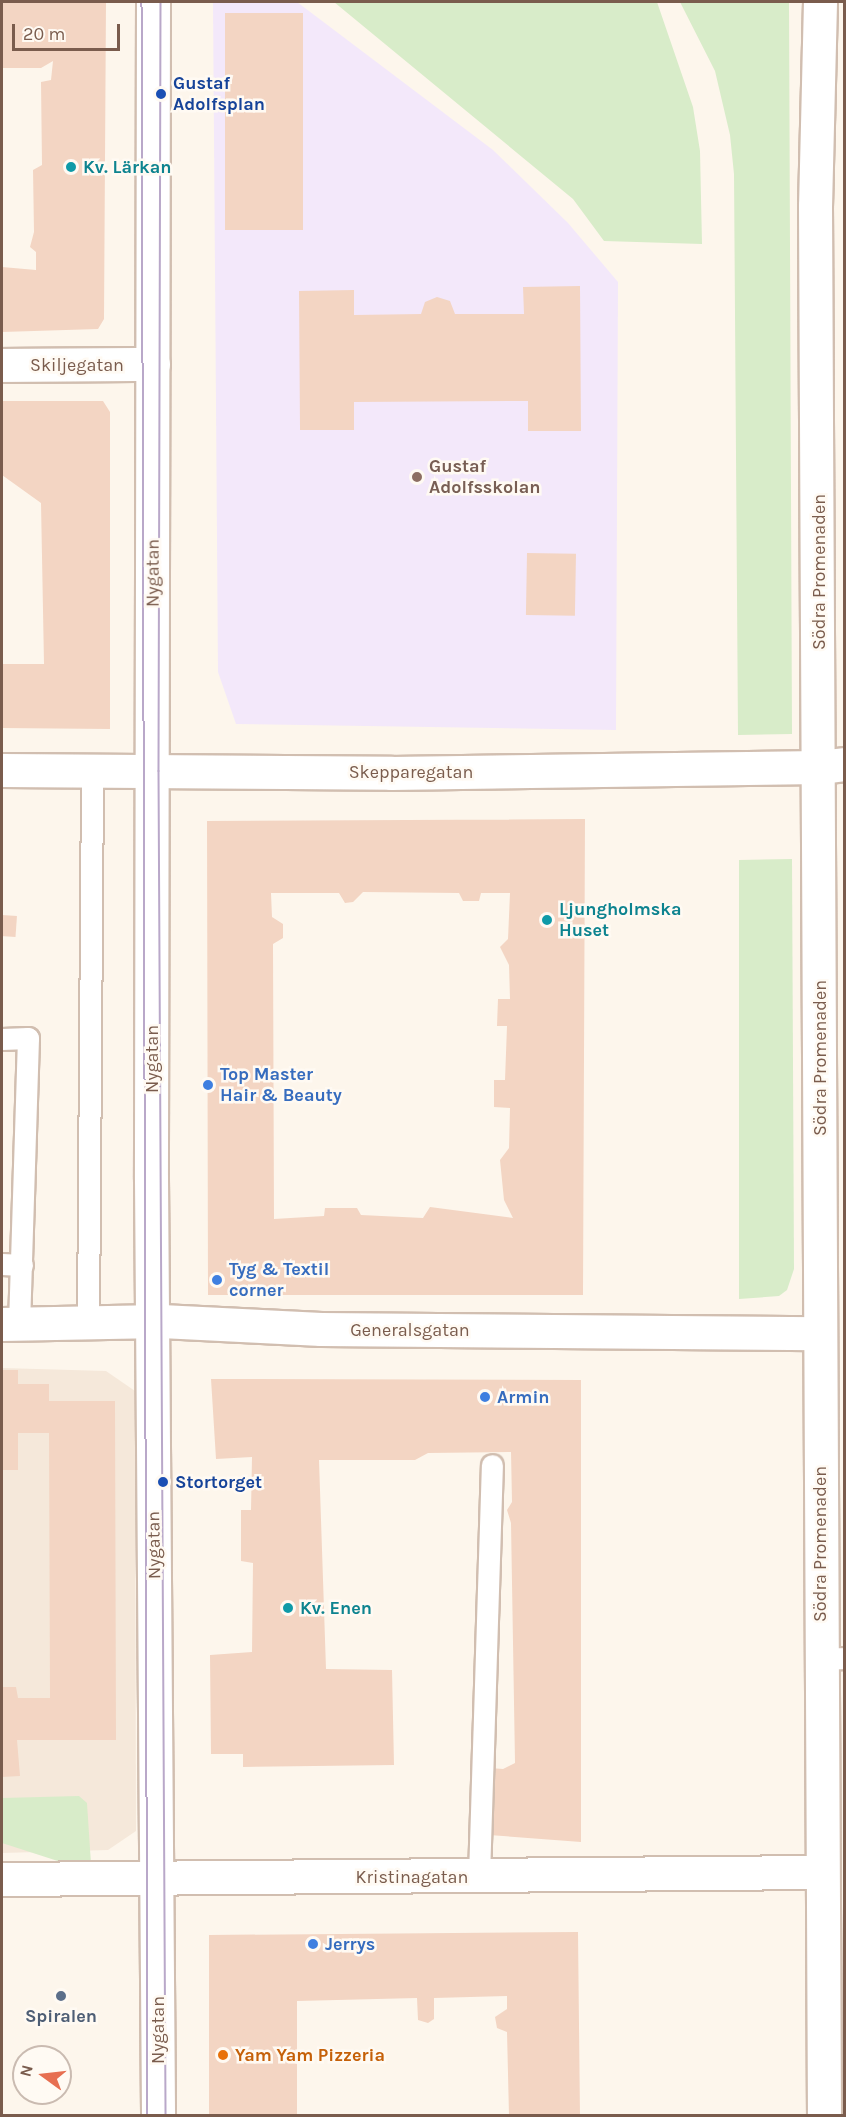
<!DOCTYPE html>
<html>
<head>
<meta charset="utf-8">
<style>
  body { margin:0 }
  #map { position:relative; width:846px; height:2117px; overflow:hidden; background:#fdf6ec; font-family:Karla,sans-serif }
  div>[style] { position:absolute }
  .residential>* { inset:0; background:#f5e8da }
  .education>* { inset:0; background:#f3e8fa }
  .green>* { inset:0; background:#d8ecc9 }
  .building>* { inset:0; background:#f3d5c3; transform-origin:0 0 }
  .roads { filter:drop-shadow(2px 0 #d1beb0) drop-shadow(-2px 0 #d1beb0) drop-shadow(0 2px #d1beb0) drop-shadow(0 -2px #d1beb0) }
  .service>* { height:21px; margin:-10.5px; padding:0 10.5px; transform-origin:10.5px; border-radius:10.5px; background:#fff }
  .minor>* { height:33px; margin:-16.5px; padding:0 16.5px; transform-origin:16.5px; border-radius:16.5px; background:#fff }
  .tertiary>* { height:33px; margin:-16.5px; padding:0 16.5px; transform-origin:16.5px; border-radius:16.5px; background:#fff }
  .secondary>* { height:33px; margin:-16.5px; padding:0 16.5px; transform-origin:16.5px; border-radius:16.5px; background:#fff }
  .tram>* { height:1.5px; margin:-0.75px; padding:0 0.75px; transform-origin:0.75px; border-radius:0.75px; background:#b9a8c9 }
  .dots>* { width:16px; height:16px; translate:-50% -50%; box-sizing:border-box; border:3px solid #fffaf3; border-radius:50% }
  span { translate:-50% -50%; white-space:nowrap; text-align:center; line-height:1.15; -webkit-text-stroke:5px #fffaf3; paint-order:stroke }
  .transit-label { font-size:18px; color:#164399; font-weight:700 }
  .left { translate:0 -50%; text-align:left }
  .culture-label { font-size:18px; color:#0d838f; font-weight:700 }
  .street-label { font-size:18px; color:#7a5c4d }
  .education-label { font-size:18px; color:#785e54; font-weight:700 }
  .shop-label { font-size:18px; color:#366cbe; font-weight:700 }
  .service-label { font-size:18px; color:#4e5e75; font-weight:700 }
  .food-label { font-size:18px; color:#c56008; font-weight:700 }
  .frame { position:absolute; inset:0; border:3px solid #7a5c4d; pointer-events:none }
  .north { position:absolute; left:12px; top:2045px; width:60px; height:60px; box-sizing:border-box; background:#fffaf3; border:2px solid #cabbb1; border-radius:50%; rotate:285deg; font-size:16px; font-weight:700; line-height:24px; text-align:center; color:#7a5c4d }
  .north::after { content:''; display:block; margin:auto; width:21px; height:27px; background:#e76f51; clip-path:polygon(50% 0,100% 100%,50% 72%,0 100%) }
  .scale { position:absolute; left:12px; top:24px; width:108px; height:27px; box-sizing:border-box; border:3px solid #7a5c4d; border-top:0; padding-left:8px; font-size:18px; line-height:21px; white-space:nowrap; color:#7a5c4d; -webkit-text-stroke:4px #fffaf3; paint-order:stroke }
</style>
</head>
<body>
<div id="map">
  <div class="residential">
    <i style="clip-path:polygon(2px 1368px,106px 1371px,135px 1391px,136px 1831px,108px 1850px,2px 1853px)"></i>
  </div>
  <div class="education">
    <i style="clip-path:polygon(213px 2px,297px 2px,493px 150px,568px 223px,618px 282px,616px 730px,236px 724px,218px 672px)"></i>
  </div>
  <div class="green">
    <i style="clip-path:polygon(334px 2px,657px 2px,693px 107px,700px 151px,702px 244px,604px 241px,573px 199px)"></i>
    <i style="clip-path:polygon(680px 2px,789px 2px,792px 734px,738px 735px,734px 174px,730px 135px,715px 71px)"></i>
    <i style="clip-path:polygon(792px 859px,794px 1269px,787px 1290px,779px 1296px,739px 1299px,739px 860px)"></i>
    <i style="clip-path:polygon(79px 1796px,87px 1803px,91px 1864px,64px 1863px,2px 1843px,2px 1798px)"></i>
  </div>
  <div class="building">
    <i style="clip-path:polygon(2px 2px,106px 2px,104px 319px,98px 329px,2px 332px,2px 267px,36px 270px,36px 252px,30px 247px,34px 232px,33px 170px,42px 165px,41px 82px,51px 80px,53px 61px,41px 68px,2px 68px)"></i>
    <i style="left:225px;top:13px;width:78px;height:217px"></i>
    <i style="clip-path:polygon(580px 286px,581px 431px,528px 431px,528px 401px,354px 402px,354px 430px,300px 430px,299px 291px,354px 290px,354px 315px,421px 314px,425px 302px,437px 297px,450px 301px,455px 314px,524px 314px,523px 287px)"></i>
    <i style="clip-path:polygon(2px 401px,103px 401px,110px 412px,110px 729px,2px 728px,2px 664px,44px 664px,41px 503px,2px 475px)"></i>
    <i style="left:527px;top:553px;width:49px;height:62px;rotate:1deg"></i>
    <i style="clip-path:polygon(evenodd,585px 819px,583px 1295px,208px 1295px,207px 821px,585px 819px,363px 892px,459px 893px,463px 901px,479px 901px,481px 893px,510px 893px,508px 939px,500px 947px,509px 965px,510px 999px,498px 999px,497px 1026px,507px 1026px,505px 1080px,494px 1080px,494px 1107px,510px 1108px,509px 1148px,500px 1160px,504px 1200px,513px 1218px,430px 1207px,423px 1218px,361px 1215px,357px 1208px,325px 1208px,324px 1216px,274px 1219px,273px 944px,283px 938px,283px 924px,272px 917px,271px 893px,339px 893px,345px 903px,353px 902px,363px 892px)"></i>
    <i style="left:2px;top:915px;width:15px;height:21px;rotate:4deg"></i>
    <i style="clip-path:polygon(2px 1370px,18px 1370px,18px 1384px,49px 1384px,49px 1401px,115px 1401px,116px 1740px,17px 1740px,20px 1776px,2px 1777px,2px 1687px,16px 1687px,18px 1698px,50px 1698px,49px 1433px,18px 1433px,18px 1470px,2px 1470px)"></i>
    <i style="clip-path:polygon(211px 1379px,581px 1380px,581px 1842px,489px 1835px,490px 1768px,503px 1769px,515px 1763px,511px 1523px,507px 1510px,512px 1502px,511px 1452px,428px 1453px,415px 1460px,319px 1460px,326px 1669px,392px 1670px,394px 1765px,243px 1767px,243px 1754px,211px 1754px,210px 1655px,252px 1652px,253px 1563px,241px 1561px,241px 1510px,251px 1510px,252px 1457px,216px 1459px)"></i>
    <i style="clip-path:polygon(578px 1932px,580px 2116px,509px 2116px,507px 2032px,497px 2028px,495px 2017px,507px 2009px,507px 1996px,434px 1998px,434px 2019px,428px 2023px,418px 2020px,417px 1998px,297px 2001px,297px 2116px,209px 2116px,209px 1935px)"></i>
  </div>
  <div class="roads">
    <div class="service">
      <i style="left:2px;top:1039px;width:26px;rotate:-2deg"></i>
      <i style="left:28px;top:1038px;width:286px;rotate:91.8deg"></i>
      <i style="left:2px;top:1264px;width:20px;rotate:3deg"></i>
      <i style="left:88px;top:1323px;width:552px;rotate:-89.58deg"></i>
      <i style="left:820px;top:1659px;width:24px;rotate:-2deg"></i>
      <i style="left:479px;top:1876px;width:411px;rotate:-88.2deg"></i>
    </div>
    <div class="minor">
      <i style="left:153px;top:2px;width:1177px;rotate:90.1deg"></i>
      <i style="left:151px;top:1179px;width:937px;rotate:89.57deg"></i>
      <i style="left:2px;top:365px;width:151px;rotate:-0.4deg"></i>
      <i style="left:2px;top:770px;width:389px;rotate:0.4deg"></i>
      <i style="left:391px;top:773px;width:429px;rotate:-0.8deg"></i>
      <i style="left:2px;top:1324px;width:159px;rotate:-1.1deg"></i>
      <i style="left:161px;top:1321px;width:160px;rotate:2.9deg"></i>
      <i style="left:321px;top:1329px;width:498px;rotate:0.5deg"></i>
      <i style="left:2px;top:1879px;width:820px;rotate:-0.49deg"></i>
    </div>
    <div class="tertiary">
      <i style="left:820px;top:767px;width:24px;rotate:-7deg"></i>
    </div>
    <div class="secondary">
      <i style="left:820px;top:2px;width:204px;rotate:91.4deg"></i>
      <i style="left:815px;top:206px;width:1910px;rotate:89.73deg"></i>
    </div>
  </div>
  <div class="tram">
    <i style="left:142px;top:2px;width:2114px;rotate:89.84deg"></i>
    <i style="left:161px;top:2px;width:769px;rotate:90.15deg"></i>
    <i style="left:159px;top:771px;width:1345px;rotate:89.7deg"></i>
  </div>
  <div class="dots">
    <i style="left:161px;top:94px;background:#1a4fb4"></i>
    <i style="left:71px;top:167px;background:#0f9aa8"></i>
    <i style="left:417px;top:477px;background:#8d6e63"></i>
    <i style="left:547px;top:920px;background:#0f9aa8"></i>
    <i style="left:208px;top:1085px;background:#3f7fe0"></i>
    <i style="left:217px;top:1280px;background:#3f7fe0"></i>
    <i style="left:485px;top:1397px;background:#3f7fe0"></i>
    <i style="left:163px;top:1482px;background:#1a4fb4"></i>
    <i style="left:288px;top:1608px;background:#0f9aa8"></i>
    <i style="left:313px;top:1944px;background:#3f7fe0"></i>
    <i style="left:61px;top:1996px;background:#5c6f8a"></i>
    <i style="left:223px;top:2055px;background:#e8710a"></i>
  </div>
  <div class="transit-label">
    <span class="left" style="left:173px;top:94px">Gustaf<br>Adolfsplan</span>
    <span class="left" style="left:175px;top:1482px">Stortorget</span>
  </div>
  <div class="culture-label">
    <span class="left" style="left:83px;top:167px">Kv. Lärkan</span>
    <span class="left" style="left:559px;top:920px">Ljungholmska<br>Huset</span>
    <span class="left" style="left:300px;top:1608px">Kv. Enen</span>
  </div>
  <div class="street-label">
    <span style="left:77px;top:365px">Skiljegatan</span>
    <span style="left:819px;top:572px;rotate:-90deg">Södra Promenaden</span>
    <span style="left:153px;top:573px;rotate:-90deg">Nygatan</span>
    <span style="left:411px;top:772px">Skepparegatan</span>
    <span style="left:820px;top:1058px;rotate:-90deg">Södra Promenaden</span>
    <span style="left:152px;top:1059px;rotate:-90deg">Nygatan</span>
    <span style="left:410px;top:1330px">Generalsgatan</span>
    <span style="left:820px;top:1544px;rotate:-90deg">Södra Promenaden</span>
    <span style="left:154px;top:1545px;rotate:-91deg">Nygatan</span>
    <span style="left:412px;top:1877px">Kristinagatan</span>
    <span style="left:158px;top:2030px;rotate:-90deg">Nygatan</span>
  </div>
  <div class="education-label">
    <span class="left" style="left:429px;top:477px">Gustaf<br>Adolfsskolan</span>
  </div>
  <div class="shop-label">
    <span class="left" style="left:220px;top:1085px">Top Master<br>Hair &amp; Beauty</span>
    <span class="left" style="left:229px;top:1280px">Tyg &amp; Textil<br>corner</span>
    <span class="left" style="left:497px;top:1397px">Armin</span>
    <span class="left" style="left:325px;top:1944px">Jerrys</span>
  </div>
  <div class="service-label">
    <span style="left:61px;top:2016px">Spiralen</span>
  </div>
  <div class="food-label">
    <span class="left" style="left:235px;top:2055px">Yam Yam Pizzeria</span>
  </div>
  <div class="frame"></div>
  <div class="north">N</div>
  <div class="scale">20 m</div>
</div>
</body>
</html>
